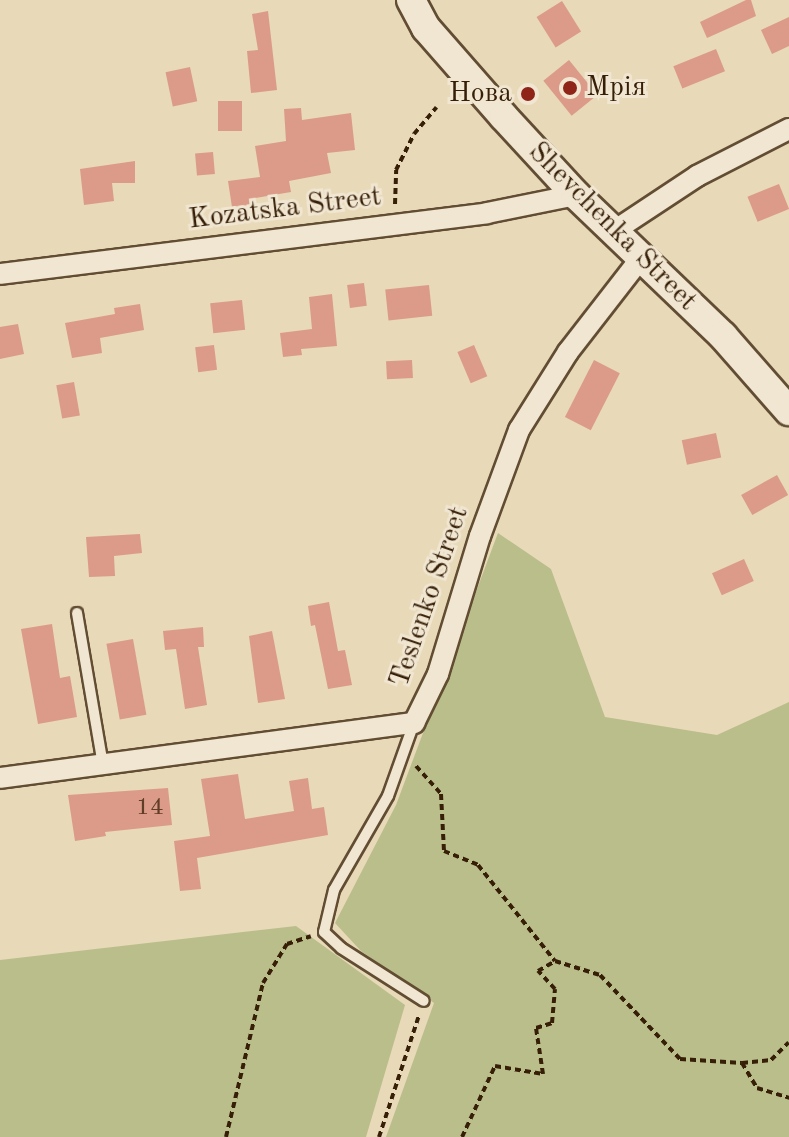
<!DOCTYPE html>
<html>
<head>
<meta charset="utf-8">
<style>
  body { margin:0 }
  #map { position:relative; width:789px; height:1137px; overflow:hidden; background:#e8d9b8; font-family:"Old Standard TT",serif }
  div>[style] { position:absolute }
  .green>* { inset:0; background:#babe8b }
  .building>* { inset:0; background:#db9b88; transform-origin:0 0 }
  .path>* { height:4px; margin-top:-2px; transform-origin:0; background:repeating-linear-gradient(90deg,#361e07 0 6px,transparent 0 10px) }
  .roads { filter:drop-shadow(2px 0 #624d33) drop-shadow(-2px 0 #624d33) drop-shadow(0 2px #624d33) drop-shadow(0 -2px #624d33) }
  .lane>* { height:10px; margin:-5px; padding:0 5px; transform-origin:5px; border-radius:5px; background:#f0e6d1 }
  .street>* { height:20px; margin:-10px; padding:0 10px; transform-origin:10px; border-radius:10px; background:#f0e6d1 }
  .secondary>* { height:28px; margin:-14px; padding:0 14px; transform-origin:14px; border-radius:14px; background:#f0e6d1 }
  .dots>* { width:22px; height:22px; translate:-50% -50%; box-sizing:border-box; border:4px solid #f0e6d1; border-radius:50% }
  span { translate:-50% -50%; white-space:nowrap; text-align:center; line-height:1.15; -webkit-text-stroke:6px #f0e6d1; paint-order:stroke }
  .number-label { font-size:24px; color:#5f3d27 }
  .number-label span { -webkit-text-stroke-width:0 }
  .poi-label { font-size:28px; color:#361e07 }
  .left { translate:0 -50%; text-align:left }
  .right { translate:-100% -50%; text-align:right }
  .street-label { font-size:28px; color:#361e07 }
</style>
</head>
<body>
<div id="map">
  <div class="green">
    <i style="clip-path:polygon(498px 533px,551px 569px,605px 717px,717px 735px,789px 702px,789px 1137px,386px 1137px,434px 1003px,361px 951px,335px 923px,396px 805px)"></i>
    <i style="clip-path:polygon(296px 926px,405px 1005px,366px 1137px,0 1137px,0 960px)"></i>
  </div>
  <div class="building">
    <i style="clip-path:polygon(746px 0,751px 0,756px 16px,707px 38px,700px 22px)"></i>
    <i style="left:562px;top:1px;width:36px;height:30px;rotate:58deg"></i>
    <i style="clip-path:polygon(268px 11px,277px 90px,251px 93px,247px 51px,258px 50px,252px 14px)"></i>
    <i style="clip-path:polygon(789px 17px,789px 46px,772px 54px,761px 30px)"></i>
    <i style="left:716px;top:49px;width:24px;height:46px;rotate:68deg"></i>
    <i style="left:569px;top:60px;width:45px;height:33px;rotate:51deg"></i>
    <i style="left:190px;top:67px;width:35px;height:25px;rotate:78deg"></i>
    <i style="left:218px;top:101px;width:24px;height:30px"></i>
    <i style="clip-path:polygon(301px 108px,302px 120px,351px 113px,355px 150px,327px 153px,331px 173px,289px 181px,291px 192px,249px 199px,250px 205px,232px 207px,228px 181px,260px 177px,255px 146px,286px 141px,284px 109px)"></i>
    <i style="left:213px;top:152px;width:22px;height:18px;rotate:85deg"></i>
    <i style="clip-path:polygon(135px 161px,135px 183px,112px 183px,114px 201px,84px 205px,80px 169px)"></i>
    <i style="left:779px;top:184px;width:27px;height:34px;rotate:68deg"></i>
    <i style="left:364px;top:283px;width:23px;height:17px;rotate:83deg"></i>
    <i style="left:429px;top:285px;width:31px;height:44px;rotate:84deg"></i>
    <i style="clip-path:polygon(332px 294px,337px 346px,301px 349px,302px 355px,283px 357px,280px 333px,312px 329px,309px 297px)"></i>
    <i style="left:242px;top:300px;width:30px;height:32px;rotate:84deg"></i>
    <i style="clip-path:polygon(140px 304px,144px 330px,100px 338px,102px 353px,72px 358px,65px 323px,115px 314px,114px 308px)"></i>
    <i style="clip-path:polygon(18px 324px,24px 354px,0 359px,0 327px)"></i>
    <i style="left:214px;top:345px;width:25px;height:19px;rotate:83deg"></i>
    <i style="left:474px;top:345px;width:34px;height:18px;rotate:67deg"></i>
    <i style="left:412px;top:360px;width:18px;height:26px;rotate:87deg"></i>
    <i style="left:594px;top:360px;width:29px;height:64px;rotate:27deg"></i>
    <i style="left:74px;top:382px;width:34px;height:18px;rotate:80deg"></i>
    <i style="left:716px;top:433px;width:25px;height:35px;rotate:78deg"></i>
    <i style="left:777px;top:475px;width:23px;height:41px;rotate:61deg"></i>
    <i style="clip-path:polygon(140px 534px,142px 553px,114px 556px,115px 576px,89px 577px,86px 537px)"></i>
    <i style="left:744px;top:559px;width:24px;height:35px;rotate:66deg"></i>
    <i style="clip-path:polygon(329px 602px,338px 651px,345px 650px,352px 685px,328px 689px,315px 625px,311px 626px,308px 606px)"></i>
    <i style="clip-path:polygon(52px 624px,60px 678px,70px 676px,77px 717px,38px 724px,21px 629px)"></i>
    <i style="clip-path:polygon(203px 627px,204px 647px,198px 647px,207px 705px,185px 709px,176px 649px,165px 650px,163px 631px)"></i>
    <i style="clip-path:polygon(272px 631px,285px 699px,258px 703px,249px 636px)"></i>
    <i style="left:133px;top:639px;width:77px;height:27px;rotate:80deg"></i>
    <i style="clip-path:polygon(238px 774px,245px 819px,294px 811px,289px 781px,308px 778px,312px 809px,324px 807px,328px 835px,197px 858px,201px 889px,180px 891px,174px 841px,210px 836px,201px 779px)"></i>
    <i style="clip-path:polygon(168px 788px,172px 825px,105px 832px,106px 836px,75px 841px,68px 795px)"></i>
  </div>
  <div class="path">
    <i style="left:395px;top:204px;width:34px;rotate:-88deg"></i>
    <i style="left:396px;top:170px;width:40px;rotate:-63.4deg"></i>
    <i style="left:414px;top:134px;width:35px;rotate:-50deg"></i>
    <i style="left:416px;top:766px;width:38px;rotate:48deg"></i>
    <i style="left:441px;top:794px;width:57px;rotate:87deg"></i>
    <i style="left:444px;top:851px;width:37px;rotate:22deg"></i>
    <i style="left:478px;top:865px;width:123px;rotate:51.3deg"></i>
    <i style="left:555px;top:961px;width:47px;rotate:17.3deg"></i>
    <i style="left:600px;top:975px;width:116px;rotate:46.4deg"></i>
    <i style="left:680px;top:1059px;width:62px;rotate:3.7deg"></i>
    <i style="left:742px;top:1063px;width:29px;rotate:-6deg"></i>
    <i style="left:771px;top:1060px;width:25px;rotate:-45deg"></i>
    <i style="left:742px;top:1063px;width:29px;rotate:59deg"></i>
    <i style="left:757px;top:1088px;width:34px;rotate:17deg"></i>
    <i style="left:226px;top:1137px;width:158px;rotate:-76.5deg"></i>
    <i style="left:263px;top:983px;width:46px;rotate:-58.4deg"></i>
    <i style="left:287px;top:944px;width:25px;rotate:-18deg"></i>
    <i style="left:379px;top:1137px;width:128px;rotate:-71.8deg"></i>
    <i style="left:462px;top:1137px;width:78px;rotate:-65.1deg"></i>
    <i style="left:495px;top:1066px;width:49px;rotate:9.5deg"></i>
    <i style="left:543px;top:1074px;width:47px;rotate:-98.7deg"></i>
    <i style="left:536px;top:1028px;width:17px;rotate:-17deg"></i>
    <i style="left:552px;top:1023px;width:34px;rotate:-85deg"></i>
    <i style="left:555px;top:989px;width:25px;rotate:-133deg"></i>
    <i style="left:538px;top:971px;width:20px;rotate:-30deg"></i>
  </div>
  <div class="roads">
    <div class="lane">
      <i style="left:77px;top:613px;width:154px;rotate:80.3deg"></i>
      <i style="left:414px;top:723px;width:77px;rotate:109.6deg"></i>
      <i style="left:388px;top:796px;width:108px;rotate:119.9deg"></i>
      <i style="left:334px;top:890px;width:43px;rotate:103.4deg"></i>
      <i style="left:324px;top:932px;width:23px;rotate:43deg"></i>
      <i style="left:341px;top:948px;width:98px;rotate:32.6deg"></i>
    </div>
    <div class="street">
      <i style="left:614px;top:231px;width:100px;rotate:-33.5deg"></i>
      <i style="left:697px;top:176px;width:103px;rotate:-27.1deg"></i>
      <i style="left:0;top:274px;width:491px;rotate:-7.1deg"></i>
      <i style="left:487px;top:213px;width:91px;rotate:-11.4deg"></i>
      <i style="left:0;top:778px;width:418px;rotate:-7.6deg"></i>
      <i style="left:414px;top:723px;width:55px;rotate:-63.9deg"></i>
      <i style="left:438px;top:674px;width:144px;rotate:-73.1deg"></i>
      <i style="left:480px;top:536px;width:113px;rotate:-69.8deg"></i>
      <i style="left:519px;top:430px;width:92px;rotate:-57.9deg"></i>
      <i style="left:568px;top:352px;width:119px;rotate:-52.2deg"></i>
    </div>
    <div class="secondary">
      <i style="left:411px;top:0;width:32px;rotate:62deg"></i>
      <i style="left:426px;top:28px;width:118px;rotate:48.8deg"></i>
      <i style="left:504px;top:117px;width:106px;rotate:47.3deg"></i>
      <i style="left:576px;top:195px;width:204px;rotate:43.8deg"></i>
      <i style="left:723px;top:336px;width:100px;rotate:48.7deg"></i>
    </div>
  </div>
  <div class="dots">
    <i style="left:570px;top:88px;background:#8f2418"></i>
    <i style="left:528px;top:94px;background:#8f2418"></i>
  </div>
  <div class="number-label">
    <span style="left:150px;top:809px">14</span>
  </div>
  <div class="poi-label">
    <span class="left" style="left:586px;top:88px">Мрія</span>
    <span class="right" style="left:512px;top:94px">Нова</span>
  </div>
  <div class="street-label">
    <span style="left:285px;top:209px;rotate:-7deg">Kozatska Street</span>
    <span style="left:612px;top:227px;rotate:45deg">Shevchenka Street</span>
    <span style="left:430px;top:597px;rotate:-71deg">Teslenko Street</span>
  </div>
</div>
</body>
</html>
